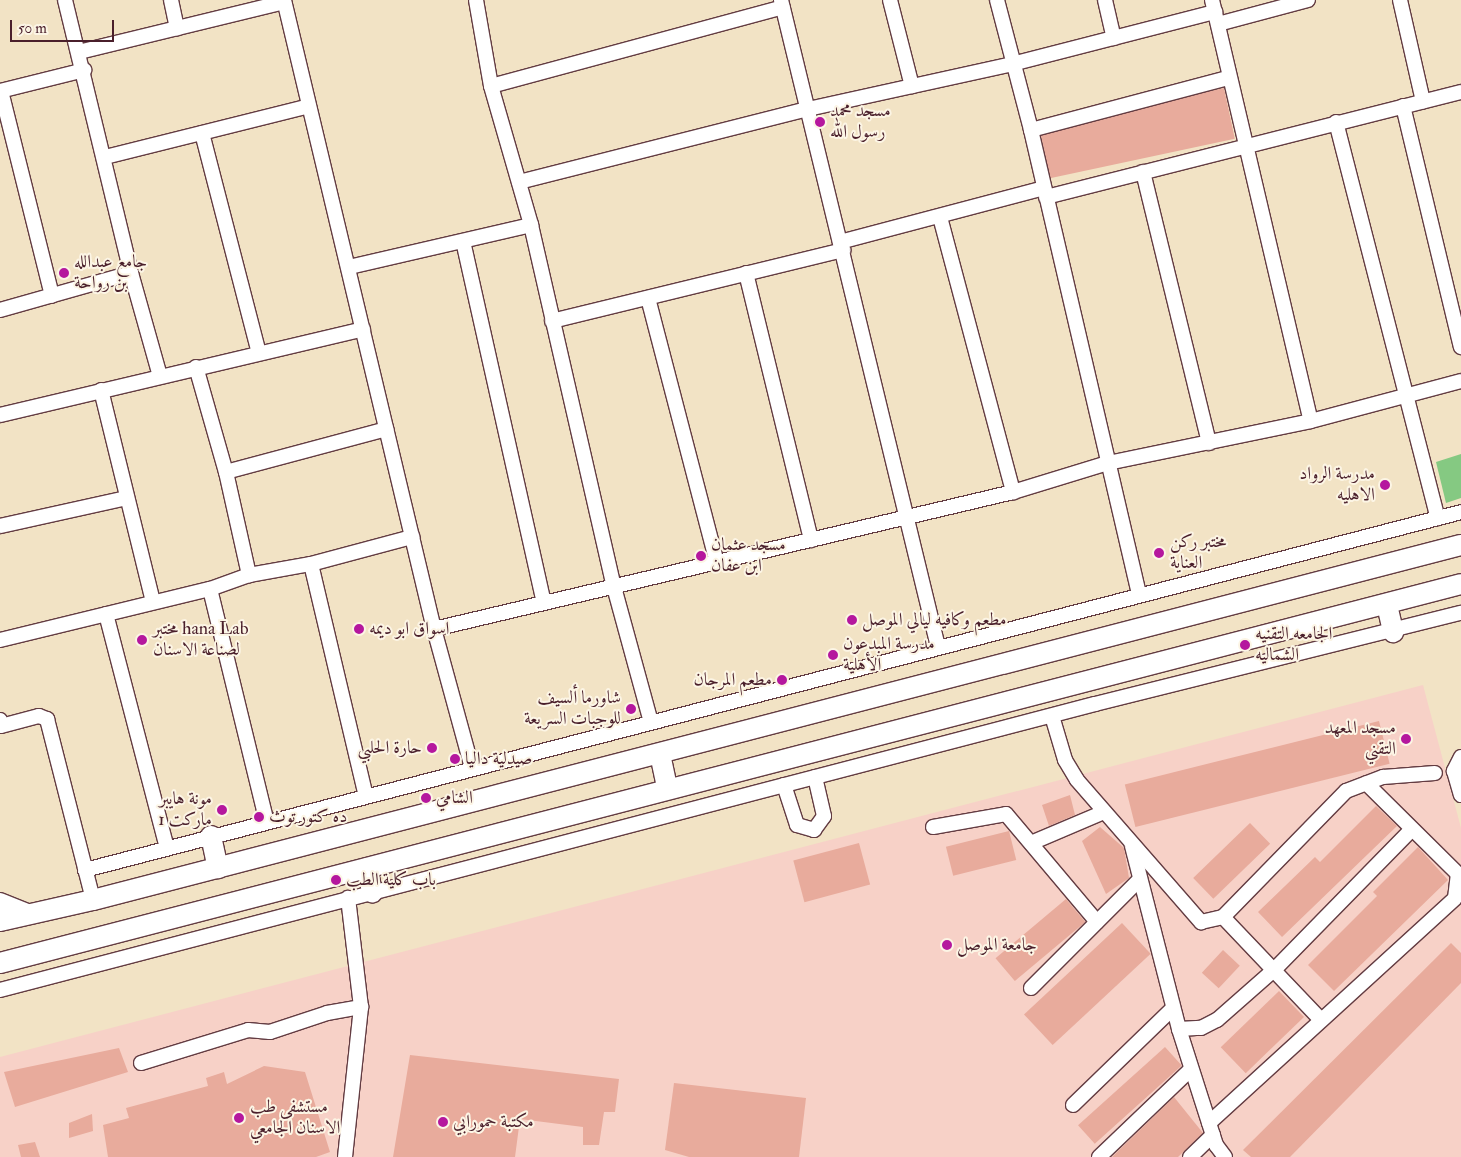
<!DOCTYPE html>
<html>
<head>
<meta charset="utf-8">
<style>
  body { margin:0 }
  #map { position:relative; width:1461px; height:1157px; overflow:hidden; background:#f2e3c5; font-family:"IM FELL Double Pica",Amiri,serif }
  div>[style] { position:absolute }
  .built>* { inset:0; background:#f7d1c7 }
  .green>* { inset:0; background:#85c982 }
  .building>* { inset:0; background:#e8ab9c; transform-origin:0 0 }
  .roads { filter:drop-shadow(1px 0 #633c42) drop-shadow(-1px 0 #633c42) drop-shadow(0 1px #633c42) drop-shadow(0 -1px #633c42) }
  .minor>* { height:14px; margin:-7px; padding:0 7px; transform-origin:7px; border-radius:7px; background:#fff }
  .major>* { height:18px; margin:-9px; padding:0 9px; transform-origin:9px; border-radius:9px; background:#fff }
  .highway>* { height:20px; margin:-10px; padding:0 10px; transform-origin:10px; border-radius:10px; background:#fff }
  .dots>* { width:14px; height:14px; translate:-50% -50%; box-sizing:border-box; border:2px solid #fcf5e5; border-radius:50% }
  span { translate:-50% -50%; white-space:nowrap; text-align:center; line-height:1.15; -webkit-text-stroke:4px #fcf5e5; paint-order:stroke }
  .poi-label { font-size:18px; color:#4a1f2b }
  .left { translate:0 -50%; text-align:left }
  .right { translate:-100% -50%; text-align:right }
  .scale { position:absolute; left:10px; top:20px; width:104px; height:22px; box-sizing:border-box; border:2px solid #4a1f2b; border-top:0; padding-left:6px; font-size:15px; line-height:18px; white-space:nowrap; color:#4a1f2b; -webkit-text-stroke:4px #fcf5e5; paint-order:stroke }
</style>
</head>
<body>
<div id="map">
  <div class="built">
    <i style="clip-path:polygon(1423px 685px,1461px 828px,1461px 1157px,0 1157px,0 1057px)"></i>
  </div>
  <div class="green">
    <i style="clip-path:polygon(1461px 454px,1461px 498px,1446px 503px,1436px 462px)"></i>
  </div>
  <div class="building">
    <i style="left:1224px;top:88px;width:52px;height:189px;rotate:78deg"></i>
    <i style="left:1379px;top:721px;width:44px;height:262px;rotate:76deg"></i>
    <i style="clip-path:polygon(1070px 795px,1075px 815px,1049px 826px,1042px 805px)"></i>
    <i style="clip-path:polygon(1376px 806px,1397px 826px,1282px 937px,1258px 912px,1315px 857px,1320px 862px)"></i>
    <i style="left:1250px;top:823px;width:29px;height:79px;rotate:46deg"></i>
    <i style="clip-path:polygon(1100px 827px,1124px 848px,1129px 878px,1106px 894px,1082px 841px)"></i>
    <i style="left:1009px;top:831px;width:30px;height:65px;rotate:76deg"></i>
    <i style="left:859px;top:843px;width:43px;height:68px;rotate:75deg"></i>
    <i style="clip-path:polygon(1418px 847px,1448px 880px,1334px 991px,1308px 965px,1377px 896px,1373px 892px)"></i>
    <i style="left:1066px;top:899px;width:30px;height:92px;rotate:50deg"></i>
    <i style="left:1122px;top:923px;width:42px;height:134px;rotate:47deg"></i>
    <i style="clip-path:polygon(1451px 943px,1461px 953px,1461px 983px,1290px 1157px,1251px 1157px,1243px 1150px)"></i>
    <i style="left:1223px;top:950px;width:23px;height:31px;rotate:43deg"></i>
    <i style="left:1279px;top:991px;width:36px;height:81px;rotate:46deg"></i>
    <i style="left:1165px;top:1047px;width:25px;height:117px;rotate:48deg"></i>
    <i style="clip-path:polygon(119px 1048px,128px 1072px,15px 1107px,4px 1072px)"></i>
    <i style="clip-path:polygon(410px 1055px,619px 1079px,615px 1112px,604px 1112px,599px 1145px,583px 1145px,583px 1127px,520px 1119px,515px 1157px,393px 1157px)"></i>
    <i style="clip-path:polygon(264px 1066px,305px 1072px,330px 1152px,316px 1157px,108px 1157px,103px 1125px,129px 1118px,126px 1108px,208px 1086px,206px 1078px,224px 1072px,227px 1084px)"></i>
    <i style="clip-path:polygon(674px 1083px,806px 1098px,799px 1157px,689px 1157px,665px 1150px)"></i>
    <i style="clip-path:polygon(1174px 1097px,1203px 1133px,1178px 1157px,1112px 1157px)"></i>
    <i style="clip-path:polygon(92px 1114px,93px 1131px,69px 1138px,69px 1123px)"></i>
    <i style="clip-path:polygon(35px 1142px,40px 1157px,21px 1157px,18px 1145px)"></i>
  </div>
  <div class="roads">
    <div class="minor">
      <i style="left:65px;top:0;width:281px;rotate:76.4deg"></i>
      <i style="left:131px;top:273px;width:107px;rotate:74.3deg"></i>
      <i style="left:171px;top:0;width:29px;rotate:78deg"></i>
      <i style="left:284px;top:0;width:647px;rotate:76.59deg"></i>
      <i style="left:434px;top:629px;width:144px;rotate:74.7deg"></i>
      <i style="left:476px;top:0;width:87px;rotate:80.1deg"></i>
      <i style="left:491px;top:86px;width:145px;rotate:73.9deg"></i>
      <i style="left:531px;top:225px;width:371px;rotate:77.1deg"></i>
      <i style="left:614px;top:587px;width:140px;rotate:74.7deg"></i>
      <i style="left:781px;top:0;width:666px;rotate:76.36deg"></i>
      <i style="left:890px;top:0;width:89px;rotate:75.7deg"></i>
      <i style="left:997px;top:0;width:134px;rotate:75.3deg"></i>
      <i style="left:1031px;top:130px;width:477px;rotate:76.9deg"></i>
      <i style="left:1105px;top:0;width:39px;rotate:77deg"></i>
      <i style="left:1212px;top:0;width:432px;rotate:76.8deg"></i>
      <i style="left:1400px;top:0;width:104px;rotate:77.2deg"></i>
      <i style="left:1218px;top:24px;width:93px;rotate:-14.9deg"></i>
      <i style="left:79px;top:52px;width:211px;rotate:-13.7deg"></i>
      <i style="left:491px;top:86px;width:302px;rotate:-15.1deg"></i>
      <i style="left:0;top:91px;width:87px;rotate:-14deg"></i>
      <i style="left:1px;top:91px;width:211px;rotate:76deg"></i>
      <i style="left:1403px;top:106px;width:248px;rotate:76.5deg"></i>
      <i style="left:1336px;top:122px;width:409px;rotate:75.6deg"></i>
      <i style="left:1031px;top:130px;width:204px;rotate:-14.8deg"></i>
      <i style="left:202px;top:133px;width:227px;rotate:75.5deg"></i>
      <i style="left:105px;top:157px;width:210px;rotate:-14deg"></i>
      <i style="left:1143px;top:172px;width:279px;rotate:76.3deg"></i>
      <i style="left:519px;top:182px;width:298px;rotate:-14.2deg"></i>
      <i style="left:808px;top:109px;width:209px;rotate:-12.4deg"></i>
      <i style="left:1012px;top:64px;width:210px;rotate:-14.4deg"></i>
      <i style="left:1046px;top:197px;width:428px;rotate:-14.2deg"></i>
      <i style="left:940px;top:217px;width:285px;rotate:75.1deg"></i>
      <i style="left:463px;top:241px;width:371px;rotate:77.4deg"></i>
      <i style="left:840px;top:242px;width:211px;rotate:-14.8deg"></i>
      <i style="left:349px;top:267px;width:187px;rotate:-13deg"></i>
      <i style="left:746px;top:273px;width:275px;rotate:76.3deg"></i>
      <i style="left:648px;top:298px;width:273px;rotate:75.4deg"></i>
      <i style="left:0;top:310px;width:136px;rotate:-15.8deg"></i>
      <i style="left:552px;top:321px;width:300px;rotate:-13.7deg"></i>
      <i style="left:196px;top:367px;width:109px;rotate:74.1deg"></i>
      <i style="left:226px;top:472px;width:106px;rotate:77.4deg"></i>
      <i style="left:101px;top:390px;width:217px;rotate:76.2deg"></i>
      <i style="left:0;top:415px;width:373px;rotate:-13.3deg"></i>
      <i style="left:226px;top:472px;width:166px;rotate:-15deg"></i>
      <i style="left:0;top:526px;width:129px;rotate:-12.5deg"></i>
      <i style="left:311px;top:564px;width:238px;rotate:76.7deg"></i>
      <i style="left:210px;top:589px;width:240px;rotate:76.3deg"></i>
      <i style="left:106px;top:614px;width:242px;rotate:75.4deg"></i>
      <i style="left:434px;top:629px;width:595px;rotate:-13.31deg"></i>
      <i style="left:1013px;top:492px;width:99px;rotate:-17deg"></i>
      <i style="left:1108px;top:463px;width:207px;rotate:-11.7deg"></i>
      <i style="left:1311px;top:421px;width:155px;rotate:-14.9deg"></i>
      <i style="left:0;top:640px;width:216px;rotate:-13.7deg"></i>
      <i style="left:210px;top:589px;width:41px;rotate:-19.7deg"></i>
      <i style="left:249px;top:575px;width:63px;rotate:-10.1deg"></i>
      <i style="left:311px;top:564px;width:105px;rotate:-15deg"></i>
      <i style="left:1052px;top:716px;width:46px;rotate:73.5deg"></i>
      <i style="left:1065px;top:760px;width:23px;rotate:59deg"></i>
      <i style="left:1077px;top:780px;width:189px;rotate:48.9deg"></i>
      <i style="left:1201px;top:922px;width:23px;rotate:-13deg"></i>
      <i style="left:1223px;top:917px;width:176px;rotate:-45.7deg"></i>
      <i style="left:1346px;top:791px;width:40px;rotate:-21deg"></i>
      <i style="left:1383px;top:777px;width:52px;rotate:-4.4deg"></i>
      <i style="left:0;top:720px;width:6px;rotate:81deg"></i>
      <i style="left:1px;top:726px;width:39px;rotate:-15deg"></i>
      <i style="left:39px;top:716px;width:9px;rotate:21deg"></i>
      <i style="left:47px;top:719px;width:187px;rotate:75.7deg"></i>
      <i style="left:1461px;top:757px;width:16px;rotate:117deg"></i>
      <i style="left:1454px;top:771px;width:25px;rotate:74deg"></i>
      <i style="left:784px;top:785px;width:42px;rotate:72deg"></i>
      <i style="left:797px;top:825px;width:18px;rotate:16deg"></i>
      <i style="left:814px;top:830px;width:17px;rotate:-54deg"></i>
      <i style="left:824px;top:816px;width:40px;rotate:-103deg"></i>
      <i style="left:933px;top:827px;width:74px;rotate:-10.1deg"></i>
      <i style="left:1006px;top:814px;width:141px;rotate:49.9deg"></i>
      <i style="left:1031px;top:843px;width:79px;rotate:-23deg"></i>
      <i style="left:1132px;top:846px;width:189px;rotate:75.6deg"></i>
      <i style="left:1179px;top:1029px;width:122px;rotate:72.3deg"></i>
      <i style="left:1216px;top:1145px;width:15px;rotate:53deg"></i>
      <i style="left:85px;top:870px;width:1422px;rotate:-14.58deg"></i>
      <i style="left:1223px;top:917px;width:142px;rotate:46.4deg"></i>
      <i style="left:1031px;top:988px;width:154px;rotate:-45deg"></i>
      <i style="left:0;top:990px;width:1132px;rotate:-14.64deg"></i>
      <i style="left:1095px;top:704px;width:377px;rotate:-14deg"></i>
      <i style="left:1179px;top:1029px;width:22px;rotate:-3deg"></i>
      <i style="left:1201px;top:1028px;width:18px;rotate:-27deg"></i>
      <i style="left:1217px;top:1020px;width:76px;rotate:-41.3deg"></i>
      <i style="left:1274px;top:970px;width:197px;rotate:-45.6deg"></i>
      <i style="left:141px;top:1063px;width:112px;rotate:-17.1deg"></i>
      <i style="left:248px;top:1030px;width:22px;rotate:5deg"></i>
      <i style="left:270px;top:1032px;width:60px;rotate:-18.4deg"></i>
      <i style="left:327px;top:1013px;width:35px;rotate:-10deg"></i>
      <i style="left:1073px;top:1105px;width:139px;rotate:-44.1deg"></i>
      <i style="left:1209px;top:1123px;width:333px;rotate:-42.4deg"></i>
      <i style="left:1455px;top:898px;width:24px;rotate:-83deg"></i>
      <i style="left:1458px;top:874px;width:129px;rotate:-135.3deg"></i>
      <i style="left:345px;top:1157px;width:151px;rotate:-83.9deg"></i>
      <i style="left:361px;top:1007px;width:110px;rotate:-96.8deg"></i>
      <i style="left:1099px;top:1157px;width:127px;rotate:-43.7deg"></i>
      <i style="left:1190px;top:1157px;width:32px;rotate:-44deg"></i>
    </div>
    <div class="major">
      <i style="left:0;top:902px;width:31px;rotate:22deg"></i>
    </div>
    <div class="highway">
      <i style="left:1387px;top:605px;width:28px;rotate:77deg"></i>
      <i style="left:660px;top:754px;width:35px;rotate:78deg"></i>
      <i style="left:211px;top:836px;width:33px;rotate:78deg"></i>
      <i style="left:367px;top:868px;width:25px;rotate:78deg"></i>
      <i style="left:0;top:921px;width:95px;rotate:-12.7deg"></i>
      <i style="left:93px;top:900px;width:1413px;rotate:-14.55deg"></i>
      <i style="left:0;top:963px;width:1509px;rotate:-14.54deg"></i>
    </div>
  </div>
  <div class="dots">
    <i style="left:820px;top:122px;background:#b5179e"></i>
    <i style="left:64px;top:273px;background:#b5179e"></i>
    <i style="left:1385px;top:485px;background:#b5179e"></i>
    <i style="left:1159px;top:553px;background:#b5179e"></i>
    <i style="left:701px;top:556px;background:#b5179e"></i>
    <i style="left:852px;top:620px;background:#b5179e"></i>
    <i style="left:359px;top:629px;background:#b5179e"></i>
    <i style="left:142px;top:640px;background:#b5179e"></i>
    <i style="left:1245px;top:645px;background:#b5179e"></i>
    <i style="left:833px;top:655px;background:#b5179e"></i>
    <i style="left:782px;top:680px;background:#b5179e"></i>
    <i style="left:631px;top:709px;background:#b5179e"></i>
    <i style="left:1406px;top:739px;background:#b5179e"></i>
    <i style="left:432px;top:748px;background:#b5179e"></i>
    <i style="left:455px;top:759px;background:#b5179e"></i>
    <i style="left:426px;top:798px;background:#b5179e"></i>
    <i style="left:222px;top:810px;background:#b5179e"></i>
    <i style="left:259px;top:817px;background:#b5179e"></i>
    <i style="left:336px;top:880px;background:#b5179e"></i>
    <i style="left:947px;top:945px;background:#b5179e"></i>
    <i style="left:239px;top:1118px;background:#b5179e"></i>
    <i style="left:443px;top:1122px;background:#b5179e"></i>
  </div>
  <div class="poi-label">
    <span class="left" style="left:830px;top:122px">مسجد محمد<br>رسول الله</span>
    <span class="left" style="left:74px;top:273px">جامع عبدالله<br>بن رواحة</span>
    <span class="right" style="left:1375px;top:485px">مدرسة الرواد<br>الاهليه</span>
    <span class="left" style="left:1170px;top:553px">مختبر ركن<br>العناية</span>
    <span class="left" style="left:711px;top:556px">مسجد عثمان<br>ابن عفان</span>
    <span class="left" style="left:862px;top:620px">مطعم وكافيه ليالي الموصل</span>
    <span class="left" style="left:369px;top:629px">اسواق ابو ديمه</span>
    <span class="left" style="left:153px;top:640px">مختبر hana Lab<br>لصناعة الاسنان</span>
    <span class="left" style="left:1255px;top:645px">الجامعه التقنيه<br>الشماليه</span>
    <span class="left" style="left:843px;top:655px">مدرسة المبدعون<br>الأهلية</span>
    <span class="right" style="left:772px;top:680px">مطعم المرجان</span>
    <span class="right" style="left:621px;top:709px">شاورما ألسيف<br>للوجبات السريعة</span>
    <span class="right" style="left:1396px;top:739px">مسجد المعهد<br>التقني</span>
    <span class="right" style="left:422px;top:748px">حارة الحلبي</span>
    <span class="left" style="left:465px;top:759px">صيدلية داليا</span>
    <span class="left" style="left:436px;top:798px">الشامي</span>
    <span class="right" style="left:212px;top:810px">مونة هايبر<br>ماركت 1</span>
    <span class="left" style="left:269px;top:817px">ده كتور توث</span>
    <span class="left" style="left:346px;top:880px">باب كلية الطب</span>
    <span class="left" style="left:957px;top:945px">جامعة الموصل</span>
    <span class="left" style="left:250px;top:1118px">مستشفى طب<br>الاسنان الجامعي</span>
    <span class="left" style="left:453px;top:1122px">مكتبة حمورابي</span>
  </div>
  <div class="scale">50 m</div>
</div>
</body>
</html>
